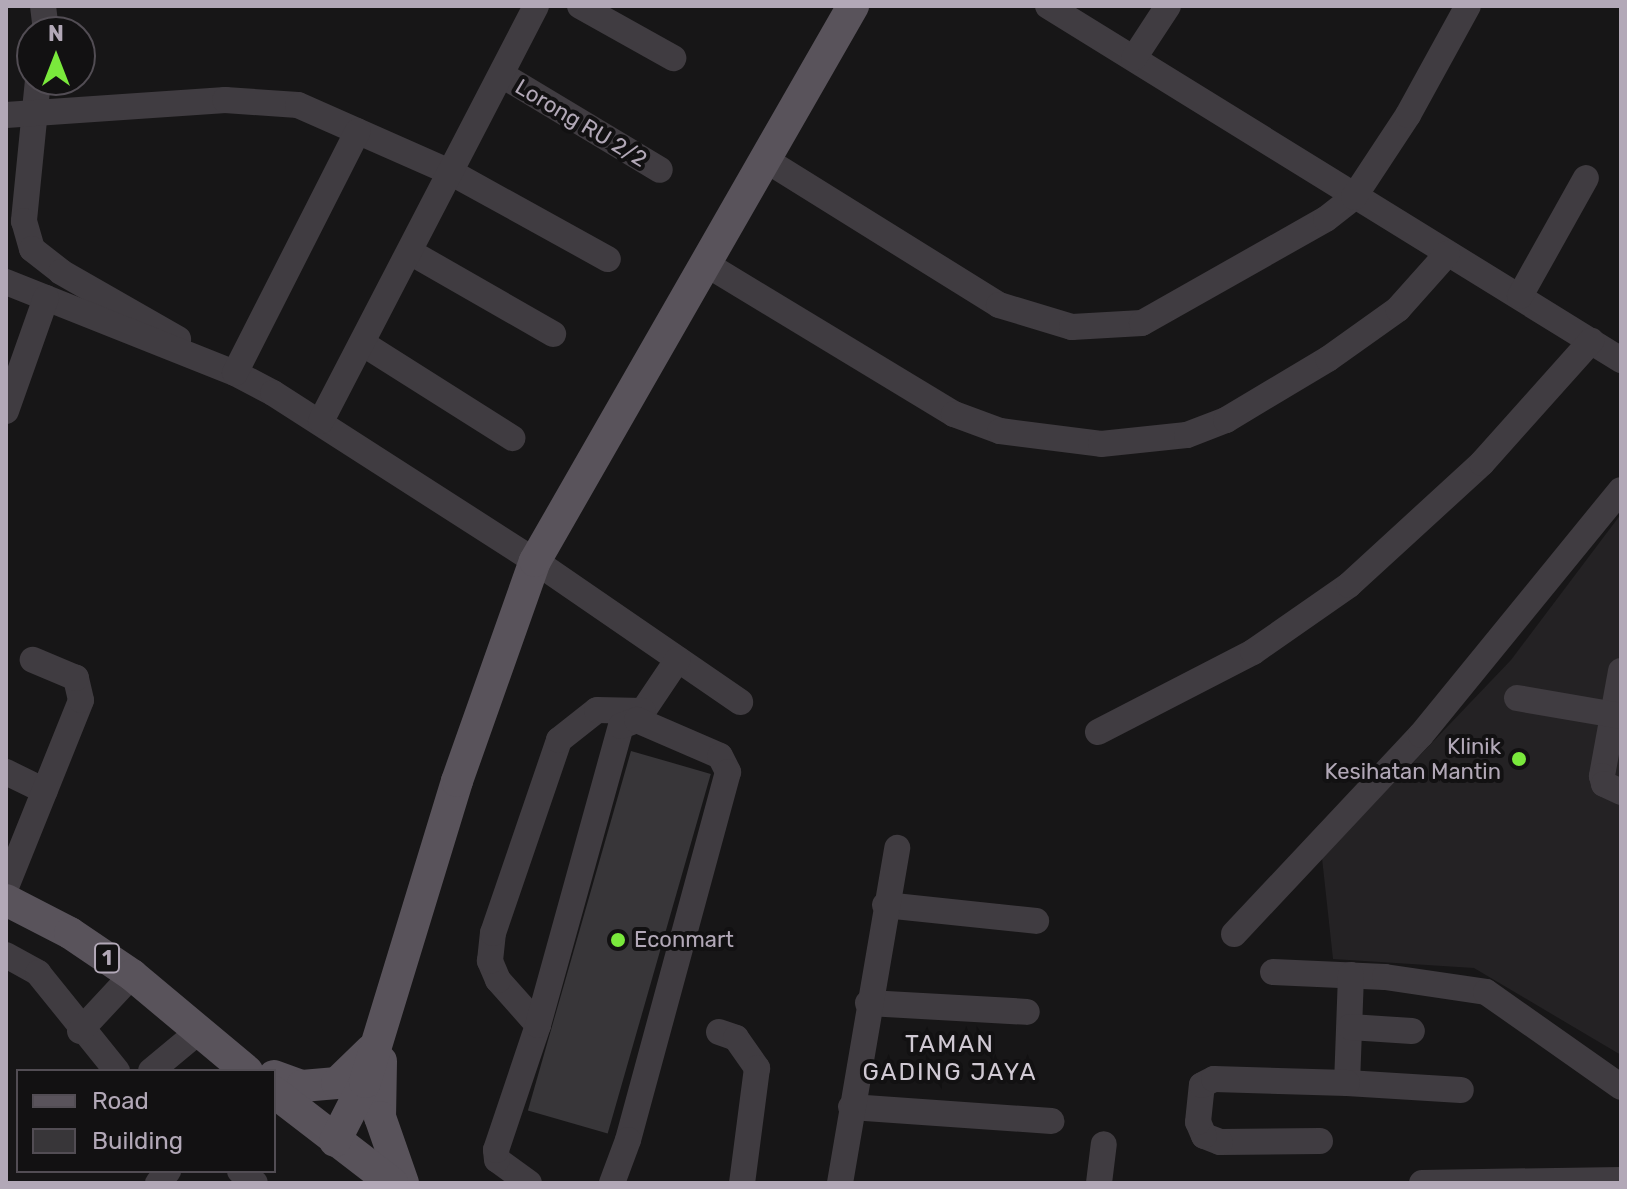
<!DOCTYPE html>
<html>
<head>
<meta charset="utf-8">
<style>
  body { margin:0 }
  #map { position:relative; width:1627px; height:1189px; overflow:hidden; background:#171617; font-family:Rubik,sans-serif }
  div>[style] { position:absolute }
  .built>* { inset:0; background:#242224 }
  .building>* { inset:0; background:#383639; transform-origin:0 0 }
  .minor>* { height:26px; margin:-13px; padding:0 13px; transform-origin:13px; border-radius:13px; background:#403c41 }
  .major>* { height:32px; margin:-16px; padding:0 16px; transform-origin:16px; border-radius:16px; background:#59535b }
  .dots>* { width:22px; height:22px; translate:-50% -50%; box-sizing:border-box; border:4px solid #121112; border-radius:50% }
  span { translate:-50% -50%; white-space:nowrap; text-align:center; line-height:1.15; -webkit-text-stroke:8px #121112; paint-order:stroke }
  .shield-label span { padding:2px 6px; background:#121112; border:2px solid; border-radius:6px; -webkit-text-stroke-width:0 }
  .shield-label { font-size:20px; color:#b2a8b7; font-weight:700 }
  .street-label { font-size:22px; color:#b2a8b7 }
  .poi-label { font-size:22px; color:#b2a8b7 }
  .right { translate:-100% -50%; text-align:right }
  .left { translate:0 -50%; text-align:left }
  .neighbourhood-label { font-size:24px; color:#d0c9d3; letter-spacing:2px }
  .frame { position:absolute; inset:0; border:8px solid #b2a8b7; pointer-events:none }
  .legend { position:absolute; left:16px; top:1069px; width:260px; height:104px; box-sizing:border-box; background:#121112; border:2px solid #524d54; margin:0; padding:10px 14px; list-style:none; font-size:24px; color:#b2a8b7 }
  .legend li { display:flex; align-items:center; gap:16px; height:40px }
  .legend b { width:40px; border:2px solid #524d54 }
  .north { position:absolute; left:16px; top:16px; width:80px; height:80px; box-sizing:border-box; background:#121112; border:2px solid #524d54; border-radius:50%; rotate:0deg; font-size:22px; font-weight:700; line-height:32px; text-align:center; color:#b2a8b7 }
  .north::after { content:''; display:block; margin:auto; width:28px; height:36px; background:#7ae93c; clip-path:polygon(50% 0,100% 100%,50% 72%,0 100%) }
</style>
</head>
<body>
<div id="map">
  <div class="built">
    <i style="clip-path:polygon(1621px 514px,1621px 1055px,1474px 968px,1333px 959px,1322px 858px,1511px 660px)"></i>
  </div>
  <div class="building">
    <i style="left:631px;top:751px;width:83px;height:374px;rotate:16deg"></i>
  </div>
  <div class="minor">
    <i style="left:43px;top:6px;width:26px;rotate:83deg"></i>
    <i style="left:580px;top:6px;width:107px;rotate:29.2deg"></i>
    <i style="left:1048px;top:6px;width:674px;rotate:31.71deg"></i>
    <i style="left:1134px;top:58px;width:62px;rotate:-56.8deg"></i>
    <i style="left:502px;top:75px;width:184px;rotate:31deg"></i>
    <i style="left:38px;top:80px;width:142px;rotate:95.7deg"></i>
    <i style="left:24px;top:221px;width:29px;rotate:74deg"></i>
    <i style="left:32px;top:249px;width:37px;rotate:38deg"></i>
    <i style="left:61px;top:272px;width:135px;rotate:29.8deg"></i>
    <i style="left:6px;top:115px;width:220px;rotate:-3.9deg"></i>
    <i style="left:225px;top:100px;width:73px;rotate:3.9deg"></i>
    <i style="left:298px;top:105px;width:168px;rotate:23.8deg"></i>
    <i style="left:452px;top:173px;width:178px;rotate:28.9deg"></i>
    <i style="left:766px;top:160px;width:274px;rotate:31.9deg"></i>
    <i style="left:999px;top:305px;width:76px;rotate:16.8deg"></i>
    <i style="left:1072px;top:327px;width:70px;rotate:-3.3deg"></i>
    <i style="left:1142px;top:323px;width:211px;rotate:-29.5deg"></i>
    <i style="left:1326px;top:219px;width:36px;rotate:-38deg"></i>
    <i style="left:1354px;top:197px;width:98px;rotate:-56.6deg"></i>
    <i style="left:1408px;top:115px;width:124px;rotate:-61.2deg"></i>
    <i style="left:410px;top:252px;width:165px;rotate:29.8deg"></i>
    <i style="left:706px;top:264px;width:290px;rotate:31.2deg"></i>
    <i style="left:954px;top:414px;width:49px;rotate:20.3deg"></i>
    <i style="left:1000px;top:431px;width:102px;rotate:7.3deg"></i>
    <i style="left:1101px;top:444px;width:86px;rotate:-6deg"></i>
    <i style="left:1187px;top:435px;width:42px;rotate:-21deg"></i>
    <i style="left:1226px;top:420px;width:119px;rotate:-30.9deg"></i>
    <i style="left:1328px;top:359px;width:86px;rotate:-35.5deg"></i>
    <i style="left:1398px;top:309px;width:74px;rotate:-48.3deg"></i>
    <i style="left:6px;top:282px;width:246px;rotate:21.7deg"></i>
    <i style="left:235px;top:373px;width:43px;rotate:27.8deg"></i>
    <i style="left:273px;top:393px;width:311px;rotate:32.7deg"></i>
    <i style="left:535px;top:561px;width:249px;rotate:34.5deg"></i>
    <i style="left:1520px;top:296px;width:135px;rotate:-60.8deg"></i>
    <i style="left:362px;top:343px;width:178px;rotate:32.3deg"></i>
    <i style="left:235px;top:373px;width:271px;rotate:-63.1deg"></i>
    <i style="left:6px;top:411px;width:120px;rotate:-70.5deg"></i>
    <i style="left:321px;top:421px;width:467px;rotate:-62.6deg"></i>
    <i style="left:1621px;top:671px;width:107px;rotate:100.3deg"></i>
    <i style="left:1602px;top:776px;width:8px;rotate:76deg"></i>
    <i style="left:1604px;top:784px;width:19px;rotate:25deg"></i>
    <i style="left:1517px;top:698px;width:106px;rotate:9.8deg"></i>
    <i style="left:637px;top:720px;width:73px;rotate:-56.1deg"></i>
    <i style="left:1098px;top:732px;width:174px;rotate:-27.3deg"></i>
    <i style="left:1253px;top:652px;width:117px;rotate:-34.9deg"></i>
    <i style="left:1349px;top:585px;width:180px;rotate:-42.5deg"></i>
    <i style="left:1482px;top:463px;width:164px;rotate:-48.2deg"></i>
    <i style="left:6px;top:772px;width:43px;rotate:26deg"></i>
    <i style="left:6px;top:887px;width:201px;rotate:-68.1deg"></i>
    <i style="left:81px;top:700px;width:23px;rotate:-103deg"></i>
    <i style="left:76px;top:678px;width:47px;rotate:-157.3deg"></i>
    <i style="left:885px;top:905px;width:152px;rotate:6deg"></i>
    <i style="left:1234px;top:934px;width:273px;rotate:-46.8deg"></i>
    <i style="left:1421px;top:735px;width:316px;rotate:-50.8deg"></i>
    <i style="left:6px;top:955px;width:37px;rotate:29deg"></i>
    <i style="left:38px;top:973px;width:126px;rotate:51.1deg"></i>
    <i style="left:1273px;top:972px;width:112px;rotate:2.6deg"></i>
    <i style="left:1385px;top:977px;width:102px;rotate:8.4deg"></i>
    <i style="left:1486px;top:992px;width:165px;rotate:35.1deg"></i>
    <i style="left:1351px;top:975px;width:108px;rotate:92.1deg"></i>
    <i style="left:1347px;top:1083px;width:114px;rotate:3.5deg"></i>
    <i style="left:868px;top:1003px;width:159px;rotate:3.2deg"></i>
    <i style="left:538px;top:1025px;width:60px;rotate:-131.6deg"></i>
    <i style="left:498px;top:980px;width:21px;rotate:-113deg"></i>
    <i style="left:490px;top:961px;width:28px;rotate:-84deg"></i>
    <i style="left:493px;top:933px;width:204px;rotate:-71.1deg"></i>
    <i style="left:559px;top:740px;width:48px;rotate:-38.3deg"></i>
    <i style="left:597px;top:710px;width:46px;rotate:1.2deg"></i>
    <i style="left:1350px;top:1027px;width:62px;rotate:3.7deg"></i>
    <i style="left:80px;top:1031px;width:76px;rotate:-47.1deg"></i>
    <i style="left:719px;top:1032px;width:18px;rotate:19deg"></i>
    <i style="left:736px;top:1038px;width:37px;rotate:55deg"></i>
    <i style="left:757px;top:1068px;width:116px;rotate:97.4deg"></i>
    <i style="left:151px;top:1071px;width:61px;rotate:-39.7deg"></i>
    <i style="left:851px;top:1107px;width:201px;rotate:4deg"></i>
    <i style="left:1320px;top:1141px;width:100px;rotate:179.4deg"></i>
    <i style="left:1220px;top:1142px;width:17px;rotate:-159deg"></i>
    <i style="left:1204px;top:1136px;width:15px;rotate:-113deg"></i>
    <i style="left:1198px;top:1122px;width:37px;rotate:-84deg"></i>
    <i style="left:1202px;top:1085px;width:13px;rotate:-27deg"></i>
    <i style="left:1214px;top:1079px;width:133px;rotate:1.7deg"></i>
    <i style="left:240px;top:1171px;width:19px;rotate:39deg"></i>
    <i style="left:158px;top:1183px;width:16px;rotate:-50deg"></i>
    <i style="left:529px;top:1183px;width:39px;rotate:-144deg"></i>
    <i style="left:497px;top:1160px;width:10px;rotate:-96deg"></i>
    <i style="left:496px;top:1150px;width:132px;rotate:-71.4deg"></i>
    <i style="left:538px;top:1025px;width:310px;rotate:-74.5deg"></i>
    <i style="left:621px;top:726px;width:17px;rotate:-21deg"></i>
    <i style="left:637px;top:720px;width:90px;rotate:23.4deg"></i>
    <i style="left:720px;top:756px;width:18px;rotate:63deg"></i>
    <i style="left:728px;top:772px;width:381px;rotate:105.2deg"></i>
    <i style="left:628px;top:1140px;width:46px;rotate:110.4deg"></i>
    <i style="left:840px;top:1183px;width:340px;rotate:-80.3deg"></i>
    <i style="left:1099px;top:1183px;width:39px;rotate:-83deg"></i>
    <i style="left:1422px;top:1183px;width:199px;rotate:-0.9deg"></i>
  </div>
  <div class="major">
    <i style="left:6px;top:900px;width:72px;rotate:27.3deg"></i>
    <i style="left:70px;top:933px;width:75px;rotate:34.1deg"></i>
    <i style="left:132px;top:975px;width:150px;rotate:39.9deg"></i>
    <i style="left:381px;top:1061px;width:56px;rotate:91deg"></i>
    <i style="left:380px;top:1117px;width:70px;rotate:70.8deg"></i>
    <i style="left:274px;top:1076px;width:30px;rotate:20deg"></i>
    <i style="left:302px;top:1086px;width:35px;rotate:-5deg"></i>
    <i style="left:337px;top:1083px;width:47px;rotate:-44.1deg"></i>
    <i style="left:274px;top:1092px;width:149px;rotate:37.6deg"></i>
    <i style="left:335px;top:1141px;width:66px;rotate:-63deg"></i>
    <i style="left:365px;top:1082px;width:315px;rotate:-73deg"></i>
    <i style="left:457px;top:781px;width:233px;rotate:-70.5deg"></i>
    <i style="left:535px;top:561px;width:640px;rotate:-60.19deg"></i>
  </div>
  <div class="dots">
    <i style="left:1519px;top:759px;background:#7ae93c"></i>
    <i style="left:618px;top:940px;background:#7ae93c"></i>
  </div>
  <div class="shield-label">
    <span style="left:107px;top:958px">1</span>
  </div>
  <div class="street-label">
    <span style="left:581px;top:123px;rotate:31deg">Lorong RU 2/2</span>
  </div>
  <div class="poi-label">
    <span class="right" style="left:1501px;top:759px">Klinik<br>Kesihatan Mantin</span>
    <span class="left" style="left:634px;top:940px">Econmart</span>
  </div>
  <div class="neighbourhood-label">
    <span style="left:950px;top:1059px">TAMAN<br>GADING JAYA</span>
  </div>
  <div class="frame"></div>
  <ul class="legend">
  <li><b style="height:10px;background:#59535b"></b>Road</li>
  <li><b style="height:22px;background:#383639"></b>Building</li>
  </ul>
  <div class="north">N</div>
</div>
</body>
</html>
